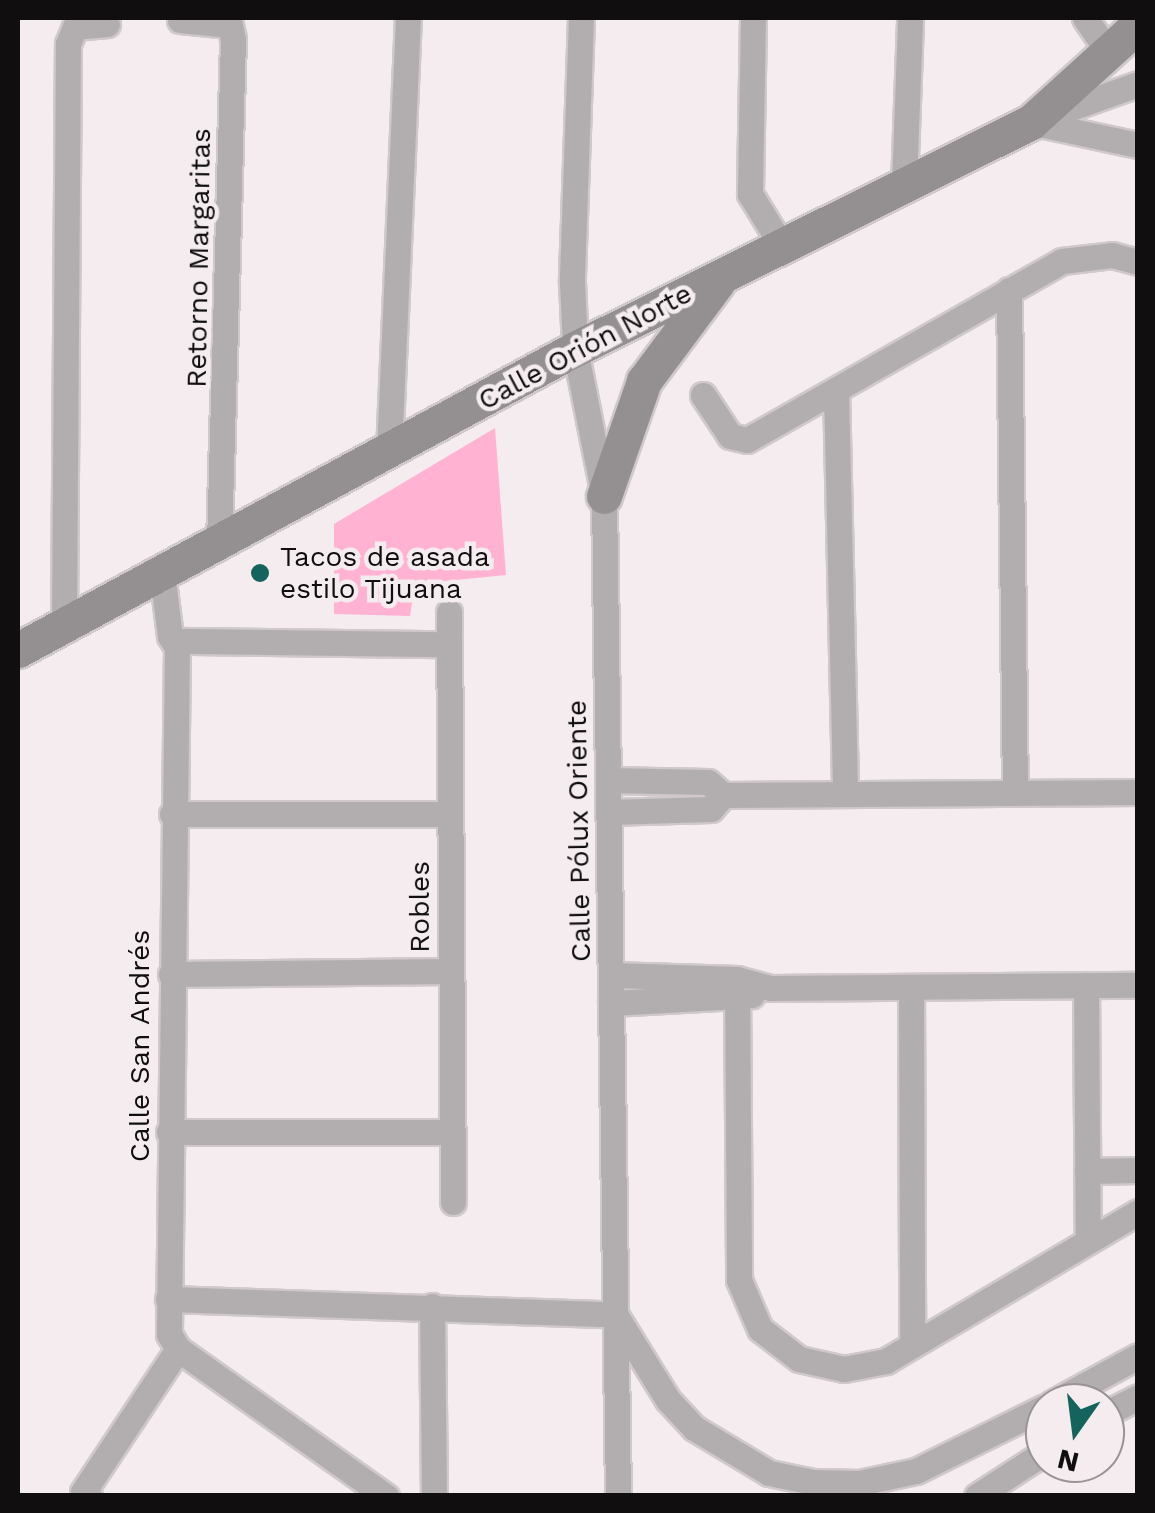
<!DOCTYPE html>
<html>
<head>
<meta charset="utf-8">
<style>
  body { margin:0 }
  #map { position:relative; width:1155px; height:1513px; overflow:hidden; background:#f4ecef; font-family:"Work Sans",sans-serif }
  div>[style] { position:absolute }
  .green>* { inset:0; background:#ffb2d1 }
  .roads { filter:drop-shadow(2px 0 #d0c8cb) drop-shadow(-2px 0 #d0c8cb) drop-shadow(0 2px #d0c8cb) drop-shadow(0 -2px #d0c8cb) }
  .street>* { height:25px; margin:-12.5px; padding:0 12.5px; transform-origin:12.5px; border-radius:12.5px; background:#b2aeaf }
  .secondary>* { height:35px; margin:-17.5px; padding:0 17.5px; transform-origin:17.5px; border-radius:17.5px; background:#948f91 }
  .dots>* { width:28px; height:28px; translate:-50% -50%; box-sizing:border-box; border:5px solid #f4ecef; border-radius:50% }
  span { translate:-50% -50%; white-space:nowrap; text-align:center; line-height:1.15; -webkit-text-stroke:9px #f4ecef; paint-order:stroke }
  .street-label { font-size:28px; color:#110e0f }
  .poi-label { font-size:28px; color:#110e0f }
  .left { translate:0 -50%; text-align:left }
  .frame { position:absolute; inset:0; border:20px solid #110e0f; pointer-events:none }
  .north { position:absolute; left:1025px; top:1383px; width:100px; height:100px; box-sizing:border-box; background:#f4ecef; border:2px solid #999395; border-radius:50%; rotate:194deg; font-size:28px; font-weight:700; line-height:40px; text-align:center; color:#110e0f }
  .north::after { content:''; display:block; margin:auto; width:35px; height:45px; background:#15635d; clip-path:polygon(50% 0,100% 100%,50% 72%,0 100%) }
</style>
</head>
<body>
<div id="map">
  <div class="green">
    <i style="clip-path:polygon(495px 428px,506px 575px,415px 584px,410px 616px,334px 614px,334px 524px)"></i>
  </div>
  <div class="roads">
    <div class="street">
      <i style="left:581px;top:18px;width:264px;rotate:92deg"></i>
      <i style="left:572px;top:282px;width:67px;rotate:87.4deg"></i>
      <i style="left:575px;top:349px;width:150px;rotate:78.8deg"></i>
      <i style="left:604px;top:496px;width:1000px;rotate:89.2deg"></i>
      <i style="left:753px;top:18px;width:176px;rotate:91deg"></i>
      <i style="left:750px;top:194px;width:61px;rotate:58.4deg"></i>
      <i style="left:1085px;top:18px;width:40px;rotate:55.1deg"></i>
      <i style="left:180px;top:20px;width:50px;rotate:5.7deg"></i>
      <i style="left:230px;top:25px;width:14px;rotate:78deg"></i>
      <i style="left:233px;top:39px;width:504px;rotate:91.59deg"></i>
      <i style="left:1040px;top:119px;width:104px;rotate:-19.7deg"></i>
      <i style="left:1035px;top:123px;width:105px;rotate:12.1deg"></i>
      <i style="left:904px;top:185px;width:167px;rotate:-87.9deg"></i>
      <i style="left:1009px;top:290px;width:502px;rotate:89.32deg"></i>
      <i style="left:836px;top:390px;width:404px;rotate:88.7deg"></i>
      <i style="left:703px;top:395px;width:49px;rotate:56.6deg"></i>
      <i style="left:730px;top:436px;width:17px;rotate:13deg"></i>
      <i style="left:747px;top:440px;width:362px;rotate:-29.6deg"></i>
      <i style="left:1062px;top:261px;width:50px;rotate:-6.8deg"></i>
      <i style="left:1112px;top:255px;width:27px;rotate:15deg"></i>
      <i style="left:389px;top:452px;width:434px;rotate:-87.5deg"></i>
      <i style="left:162px;top:573px;width:64px;rotate:82.8deg"></i>
      <i style="left:170px;top:636px;width:13px;rotate:58deg"></i>
      <i style="left:177px;top:647px;width:687px;rotate:90.67deg"></i>
      <i style="left:169px;top:1334px;width:17px;rotate:59deg"></i>
      <i style="left:178px;top:1349px;width:255px;rotate:35.3deg"></i>
      <i style="left:449px;top:612px;width:590px;rotate:89.61deg"></i>
      <i style="left:64px;top:625px;width:581px;rotate:-89.61deg"></i>
      <i style="left:68px;top:44px;width:18px;rotate:-68deg"></i>
      <i style="left:75px;top:27px;width:32px;rotate:-5deg"></i>
      <i style="left:177px;top:647px;width:10px;rotate:-37deg"></i>
      <i style="left:185px;top:641px;width:264px;rotate:0.7deg"></i>
      <i style="left:608px;top:780px;width:100px;rotate:1.1deg"></i>
      <i style="left:708px;top:782px;width:20px;rotate:41deg"></i>
      <i style="left:723px;top:795px;width:415px;rotate:-0.4deg"></i>
      <i style="left:608px;top:812px;width:103px;rotate:-1.7deg"></i>
      <i style="left:711px;top:809px;width:18px;rotate:-49deg"></i>
      <i style="left:172px;top:814px;width:278px"></i>
      <i style="left:171px;top:974px;width:280px;rotate:-0.6deg"></i>
      <i style="left:611px;top:975px;width:126px;rotate:1.8deg"></i>
      <i style="left:737px;top:979px;width:35px;rotate:15deg"></i>
      <i style="left:771px;top:988px;width:367px;rotate:-0.5deg"></i>
      <i style="left:737px;top:979px;width:301px;rotate:89.6deg"></i>
      <i style="left:739px;top:1280px;width:53px;rotate:66.8deg"></i>
      <i style="left:760px;top:1329px;width:49px;rotate:37.6deg"></i>
      <i style="left:799px;top:1359px;width:46px;rotate:12.5deg"></i>
      <i style="left:844px;top:1369px;width:43px;rotate:-10.8deg"></i>
      <i style="left:886px;top:1361px;width:293px;rotate:-30.6deg"></i>
      <i style="left:1086px;top:985px;width:256px;rotate:89.6deg"></i>
      <i style="left:911px;top:987px;width:358px;rotate:89.8deg"></i>
      <i style="left:611px;top:1003px;width:141px;rotate:-3.2deg"></i>
      <i style="left:169px;top:1132px;width:283px"></i>
      <i style="left:1087px;top:1171px;width:51px;rotate:-1.1deg"></i>
      <i style="left:168px;top:1299px;width:448px;rotate:2deg"></i>
      <i style="left:432px;top:1306px;width:190px;rotate:89.4deg"></i>
      <i style="left:618px;top:1319px;width:95px;rotate:58.3deg"></i>
      <i style="left:668px;top:1400px;width:38px;rotate:47deg"></i>
      <i style="left:694px;top:1428px;width:87px;rotate:31deg"></i>
      <i style="left:769px;top:1473px;width:45px;rotate:11.6deg"></i>
      <i style="left:813px;top:1482px;width:46px;rotate:1.2deg"></i>
      <i style="left:859px;top:1483px;width:58px;rotate:-11.9deg"></i>
      <i style="left:916px;top:1471px;width:144px;rotate:-26.4deg"></i>
      <i style="left:1052px;top:1403px;width:98px;rotate:-28.7deg"></i>
      <i style="left:1105px;top:1414px;width:37px;rotate:-27deg"></i>
      <i style="left:89px;top:1496px;width:7px;rotate:-146deg"></i>
      <i style="left:83px;top:1492px;width:172px;rotate:-56.4deg"></i>
      <i style="left:977px;top:1496px;width:81px;rotate:-32.9deg"></i>
    </div>
    <div class="secondary">
      <i style="left:604px;top:496px;width:122px;rotate:-70.8deg"></i>
      <i style="left:644px;top:381px;width:122px;rotate:-53.3deg"></i>
      <i style="left:18px;top:650px;width:633px;rotate:-28.39deg"></i>
      <i style="left:575px;top:349px;width:509px;rotate:-26.46deg"></i>
      <i style="left:1031px;top:122px;width:144px;rotate:-42.2deg"></i>
    </div>
  </div>
  <div class="dots">
    <i style="left:260px;top:573px;background:#15635d"></i>
  </div>
  <div class="street-label">
    <span style="left:199px;top:258px;rotate:-89deg">Retorno Margaritas</span>
    <span style="left:585px;top:347px;rotate:-28deg">Calle Orión Norte</span>
    <span style="left:579px;top:831px;rotate:-91deg">Calle Pólux Oriente</span>
    <span style="left:420px;top:907px;rotate:-90deg">Robles</span>
    <span style="left:140px;top:1046px;rotate:-90deg">Calle San Andrés</span>
  </div>
  <div class="poi-label">
    <span class="left" style="left:280px;top:573px">Tacos de asada<br>estilo Tijuana</span>
  </div>
  <div class="frame"></div>
  <div class="north">N</div>
</div>
</body>
</html>
